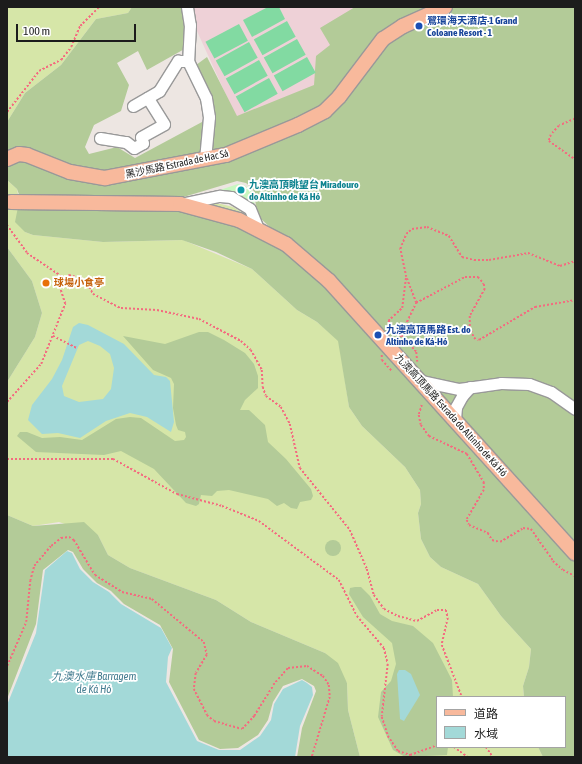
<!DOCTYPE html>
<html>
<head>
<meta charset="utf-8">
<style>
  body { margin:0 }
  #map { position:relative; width:582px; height:764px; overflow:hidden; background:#ede6e2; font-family:"Asap Condensed","Noto Sans SC",sans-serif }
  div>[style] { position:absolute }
  .commercial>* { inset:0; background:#eed1d7 }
  .grass>* { inset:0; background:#d6e6a8 }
  .forest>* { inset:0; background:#b3cb98 }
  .round { border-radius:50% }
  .park>* { inset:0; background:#c8f7bf }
  .pitch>* { inset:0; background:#82daa2; transform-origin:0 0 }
  .water>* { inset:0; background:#a3d9d8 }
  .path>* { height:1.5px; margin-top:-0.75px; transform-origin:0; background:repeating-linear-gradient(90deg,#f46b7f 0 2px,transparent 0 4px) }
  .roads { filter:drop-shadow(1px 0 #999) drop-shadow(-1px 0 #999) drop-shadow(0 1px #999) drop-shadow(0 -1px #999) }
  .minor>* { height:11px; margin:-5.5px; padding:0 5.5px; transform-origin:5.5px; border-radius:5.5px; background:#fff }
  .major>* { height:14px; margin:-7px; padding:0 7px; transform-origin:7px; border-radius:7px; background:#f8b99c }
  .dots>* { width:11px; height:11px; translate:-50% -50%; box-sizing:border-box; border:2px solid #fff; border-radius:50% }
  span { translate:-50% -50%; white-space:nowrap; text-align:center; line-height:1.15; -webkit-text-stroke:3.5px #fff; paint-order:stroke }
  .transit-label { font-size:10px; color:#164399; font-weight:700 }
  .left { translate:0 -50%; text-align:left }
  .street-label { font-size:10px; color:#1c1c1c }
  .culture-label { font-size:10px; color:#0d838f; font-weight:700 }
  .food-label { font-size:10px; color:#c56008; font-weight:700 }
  .water-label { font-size:11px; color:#447d90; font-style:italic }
  .frame { position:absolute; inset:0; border:8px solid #1c1c1c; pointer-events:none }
  .legend { position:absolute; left:436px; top:696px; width:130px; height:52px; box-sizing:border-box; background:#fff; border:1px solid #a4a4a4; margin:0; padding:5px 7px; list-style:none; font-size:12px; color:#1c1c1c }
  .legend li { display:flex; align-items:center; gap:8px; height:20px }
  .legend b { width:20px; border:1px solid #a4a4a4 }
  .scale { position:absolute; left:16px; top:24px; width:120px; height:18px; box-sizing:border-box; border:2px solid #1c1c1c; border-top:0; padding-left:5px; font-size:12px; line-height:14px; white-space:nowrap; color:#1c1c1c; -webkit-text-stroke:3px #fff; paint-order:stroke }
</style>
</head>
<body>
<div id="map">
  <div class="commercial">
    <i style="clip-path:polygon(189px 7px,438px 7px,355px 66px,241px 128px,192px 20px)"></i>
  </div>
  <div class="grass">
    <i style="clip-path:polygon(7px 7px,132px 7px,128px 13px,96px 19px,61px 65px,25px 93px,7px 122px)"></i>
    <i style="clip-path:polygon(7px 180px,17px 189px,25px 232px,33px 235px,103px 242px,183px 240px,252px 269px,297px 310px,317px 322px,339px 341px,349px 407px,362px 426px,405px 467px,420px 490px,421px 504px,418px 513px,421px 539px,430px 557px,441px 567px,478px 584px,501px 616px,531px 649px,529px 667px,523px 686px,524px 697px,437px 697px,437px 747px,538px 747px,543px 757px,360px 757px,348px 710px,347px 683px,325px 653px,251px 622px,216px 600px,130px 568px,108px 555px,98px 535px,59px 522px,33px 526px,7px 515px,7px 382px,35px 337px,42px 313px,32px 281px,7px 247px)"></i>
    <i style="clip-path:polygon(203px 204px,221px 204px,233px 207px,251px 218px)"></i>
  </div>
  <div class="forest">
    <i style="clip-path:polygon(132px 7px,187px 7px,188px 47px,147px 70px,138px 51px,117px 63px,129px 85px,121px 111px,94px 125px,85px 147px,89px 154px,117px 147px,135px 158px,215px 115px,196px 65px,207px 57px,237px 116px,314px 85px,316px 56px,330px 45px,320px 28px,355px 7px,575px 7px,575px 757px,543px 757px,538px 747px,565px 747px,565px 697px,524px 697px,523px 686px,529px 667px,531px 649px,501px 616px,478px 584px,441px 567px,430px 557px,421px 539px,418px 513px,421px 504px,420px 490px,405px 467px,362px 426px,349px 407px,338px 341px,317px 322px,297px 310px,252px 269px,216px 252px,182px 240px,103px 242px,33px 235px,25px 232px,15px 222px,18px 207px,161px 207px,274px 231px,258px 216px,253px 189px,246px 183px,237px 181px,180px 198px,20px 197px,17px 189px,7px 180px,7px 122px,25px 93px,61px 65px,96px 19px,128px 13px)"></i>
    <i style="clip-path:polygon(7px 247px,32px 281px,42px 313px,35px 337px,7px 382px)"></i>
    <i style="clip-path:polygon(199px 332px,208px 332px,224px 340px,245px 353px,254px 364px,258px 376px,258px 388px,245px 400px,240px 410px,249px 410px,265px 425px,268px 442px,286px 459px,311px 489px,313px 496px,311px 500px,300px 502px,297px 509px,291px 508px,284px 503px,277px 506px,268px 499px,229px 490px,217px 491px,212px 496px,201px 495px,199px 504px,196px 506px,186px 503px,154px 469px,121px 451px,104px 455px,36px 452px,17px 436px,20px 432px,27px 432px,42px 438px,60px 437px,82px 440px,116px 419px,130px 417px,141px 418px,175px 441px,184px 440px,186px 437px,185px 432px,178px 430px,176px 425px,173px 408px,174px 384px,171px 378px,153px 370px,123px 336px,165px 344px)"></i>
    <i style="clip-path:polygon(7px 515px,33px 526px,84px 522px,98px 535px,108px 555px,130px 568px,216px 600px,251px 622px,325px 653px,338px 663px,347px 683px,348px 710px,360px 757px,297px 757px,302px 728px,316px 691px,314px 686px,302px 679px,283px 686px,273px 702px,268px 720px,258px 735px,238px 748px,220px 749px,199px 740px,169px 682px,173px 649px,160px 625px,124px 604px,111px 591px,97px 583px,83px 569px,73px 552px,68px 550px,43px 570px,36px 624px,7px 699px)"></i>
    <i class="round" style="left:325px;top:540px;width:16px;height:16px"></i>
    <i style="clip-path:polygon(355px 587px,361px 587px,370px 596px,380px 614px,392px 621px,413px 626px,433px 643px,452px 680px,453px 697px,437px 697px,437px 747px,448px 747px,447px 755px,405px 757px,393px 750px,378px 717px,381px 692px,391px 681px,396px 664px,392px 643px,363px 617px,349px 594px,350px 588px)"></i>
  </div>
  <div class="park">
    <i style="clip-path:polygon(238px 184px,244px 185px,252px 191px,255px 206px,239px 195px,211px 193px)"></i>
  </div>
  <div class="pitch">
    <i style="clip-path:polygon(268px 7px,279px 7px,285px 19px,252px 37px,243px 20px)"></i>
    <i style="left:287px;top:21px;width:18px;height:38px;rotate:61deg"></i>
    <i style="left:239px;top:24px;width:19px;height:38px;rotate:62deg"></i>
    <i style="left:297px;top:39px;width:18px;height:38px;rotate:61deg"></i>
    <i style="left:249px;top:42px;width:18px;height:38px;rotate:61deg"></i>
    <i style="left:307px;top:57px;width:18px;height:38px;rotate:61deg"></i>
    <i style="left:259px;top:60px;width:18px;height:38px;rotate:61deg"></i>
    <i style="left:269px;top:78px;width:18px;height:38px;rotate:61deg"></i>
  </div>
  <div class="water">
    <i style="clip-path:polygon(evenodd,79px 323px,88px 325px,124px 344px,154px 375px,166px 377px,170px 381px,174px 422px,171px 432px,147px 417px,130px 413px,106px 421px,80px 438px,58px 433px,42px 434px,28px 420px,32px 405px,52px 379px,62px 360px,73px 327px,79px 323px,88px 341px,100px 346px,110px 354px,114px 368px,111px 389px,103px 399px,79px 402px,64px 396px,62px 386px,79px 345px,88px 341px)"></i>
    <i style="clip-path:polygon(67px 551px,72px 553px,80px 569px,93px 582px,109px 592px,121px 604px,161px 628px,172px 648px,168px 657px,166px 682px,197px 741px,219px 750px,240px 750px,260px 736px,271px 720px,274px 704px,283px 689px,302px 680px,307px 683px,312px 687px,313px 695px,300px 726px,295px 757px,7px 757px,7px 705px,36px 633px,45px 570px)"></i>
    <i style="clip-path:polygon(399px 670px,405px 670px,411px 674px,420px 695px,404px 721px,400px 719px,397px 674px)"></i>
  </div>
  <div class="path">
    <i style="left:7px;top:112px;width:52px;rotate:-52deg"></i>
    <i style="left:39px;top:71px;width:25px;rotate:-27deg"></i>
    <i style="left:61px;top:60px;width:16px;rotate:-52deg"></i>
    <i style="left:71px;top:47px;width:23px;rotate:-67deg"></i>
    <i style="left:80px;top:26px;width:27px;rotate:-45deg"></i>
    <i style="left:575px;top:119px;width:17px;rotate:156deg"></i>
    <i style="left:559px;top:126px;width:12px;rotate:132deg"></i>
    <i style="left:551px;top:135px;width:6px;rotate:108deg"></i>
    <i style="left:549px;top:141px;width:32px;rotate:35deg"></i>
    <i style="left:7px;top:225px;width:34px;rotate:54deg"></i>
    <i style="left:27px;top:253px;width:45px;rotate:34deg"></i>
    <i style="left:416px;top:303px;width:55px;rotate:-28deg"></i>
    <i style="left:465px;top:277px;width:13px"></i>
    <i style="left:478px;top:277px;width:9px;rotate:49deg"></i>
    <i style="left:484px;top:284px;width:5px;rotate:79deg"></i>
    <i style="left:485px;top:289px;width:31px;rotate:119deg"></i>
    <i style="left:470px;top:316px;width:11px;rotate:90deg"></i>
    <i style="left:470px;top:327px;width:12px;rotate:70deg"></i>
    <i style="left:474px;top:338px;width:5px;rotate:22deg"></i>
    <i style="left:479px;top:340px;width:65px;rotate:-30.5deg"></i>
    <i style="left:535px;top:307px;width:41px;rotate:-9.9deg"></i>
    <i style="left:53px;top:336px;width:27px;rotate:27deg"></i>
    <i style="left:398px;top:340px;width:41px;rotate:-64.1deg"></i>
    <i style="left:416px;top:303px;width:26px;rotate:-111deg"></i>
    <i style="left:382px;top:355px;width:5px;rotate:90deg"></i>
    <i style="left:382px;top:360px;width:15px;rotate:48deg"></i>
    <i style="left:417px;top:362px;width:10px;rotate:-96deg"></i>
    <i style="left:416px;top:352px;width:42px;rotate:-132.1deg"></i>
    <i style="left:388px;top:321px;width:19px;rotate:-43deg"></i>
    <i style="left:402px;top:308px;width:31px;rotate:-83deg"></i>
    <i style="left:406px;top:277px;width:29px;rotate:-102deg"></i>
    <i style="left:400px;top:249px;width:16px;rotate:-68deg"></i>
    <i style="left:406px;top:234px;width:8px;rotate:-40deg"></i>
    <i style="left:412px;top:229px;width:15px;rotate:-8deg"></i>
    <i style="left:427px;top:227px;width:24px;rotate:22deg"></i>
    <i style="left:449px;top:236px;width:25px;rotate:58deg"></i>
    <i style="left:462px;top:257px;width:12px;rotate:14deg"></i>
    <i style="left:474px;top:260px;width:15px"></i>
    <i style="left:489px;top:260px;width:40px;rotate:-10deg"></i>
    <i style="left:528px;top:253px;width:35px;rotate:22deg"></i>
    <i style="left:560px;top:266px;width:16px;rotate:-18deg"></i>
    <i style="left:7px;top:402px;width:51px;rotate:-48.2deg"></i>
    <i style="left:41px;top:364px;width:65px;rotate:-68.2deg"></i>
    <i style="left:65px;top:304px;width:23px;rotate:-108deg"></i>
    <i style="left:58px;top:282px;width:13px;rotate:-32deg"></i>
    <i style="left:69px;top:275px;width:18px;rotate:16deg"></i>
    <i style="left:86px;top:280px;width:16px;rotate:63deg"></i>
    <i style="left:93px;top:294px;width:31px;rotate:27deg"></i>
    <i style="left:121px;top:308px;width:36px;rotate:3deg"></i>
    <i style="left:157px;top:310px;width:43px;rotate:12.1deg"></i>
    <i style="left:199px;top:319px;width:47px;rotate:27.6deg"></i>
    <i style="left:241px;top:341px;width:13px;rotate:42deg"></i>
    <i style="left:251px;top:350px;width:23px;rotate:61deg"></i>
    <i style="left:262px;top:370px;width:17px;rotate:87deg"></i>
    <i style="left:263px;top:387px;width:9px;rotate:72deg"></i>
    <i style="left:266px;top:396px;width:19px;rotate:36deg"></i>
    <i style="left:281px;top:407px;width:19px;rotate:62deg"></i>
    <i style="left:290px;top:424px;width:45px;rotate:77.2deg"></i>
    <i style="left:300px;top:468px;width:80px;rotate:51.1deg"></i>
    <i style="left:350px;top:530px;width:43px;rotate:66.4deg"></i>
    <i style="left:367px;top:569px;width:27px;rotate:75deg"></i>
    <i style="left:374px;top:595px;width:17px;rotate:54deg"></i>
    <i style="left:384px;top:609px;width:16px;rotate:27deg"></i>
    <i style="left:398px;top:616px;width:20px;rotate:15deg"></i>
    <i style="left:417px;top:621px;width:23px;rotate:-29deg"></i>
    <i style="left:437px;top:610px;width:9px"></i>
    <i style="left:446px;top:610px;width:8px;rotate:76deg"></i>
    <i style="left:448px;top:618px;width:28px;rotate:103deg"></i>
    <i style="left:442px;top:645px;width:56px;rotate:69deg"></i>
    <i style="left:422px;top:405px;width:10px;rotate:107deg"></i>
    <i style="left:419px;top:415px;width:10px;rotate:79deg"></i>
    <i style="left:421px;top:425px;width:14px;rotate:54deg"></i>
    <i style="left:429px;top:436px;width:42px;rotate:25.3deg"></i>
    <i style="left:467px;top:454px;width:33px;rotate:59deg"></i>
    <i style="left:484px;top:482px;width:8px;rotate:90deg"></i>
    <i style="left:484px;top:490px;width:34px;rotate:120deg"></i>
    <i style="left:467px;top:520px;width:5px;rotate:68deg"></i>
    <i style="left:469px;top:525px;width:21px;rotate:23deg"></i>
    <i style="left:488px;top:533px;width:8px;rotate:60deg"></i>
    <i style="left:492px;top:540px;width:8px;rotate:14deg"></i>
    <i style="left:500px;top:542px;width:27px;rotate:-31deg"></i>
    <i style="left:523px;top:528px;width:8px;rotate:7deg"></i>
    <i style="left:531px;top:529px;width:39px;rotate:55deg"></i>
    <i style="left:553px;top:561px;width:13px;rotate:42deg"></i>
    <i style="left:563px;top:570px;width:13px;rotate:27deg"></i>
    <i style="left:7px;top:459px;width:106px"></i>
    <i style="left:113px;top:459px;width:73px;rotate:28.7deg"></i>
    <i style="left:177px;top:494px;width:47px;rotate:14.9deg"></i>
    <i style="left:222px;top:506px;width:40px;rotate:22deg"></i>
    <i style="left:259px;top:521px;width:99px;rotate:36.4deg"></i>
    <i style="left:339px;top:580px;width:40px;rotate:63.4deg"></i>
    <i style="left:357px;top:616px;width:42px;rotate:49.8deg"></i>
    <i style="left:384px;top:648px;width:16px;rotate:76deg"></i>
    <i style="left:388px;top:664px;width:53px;rotate:96.5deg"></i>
    <i style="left:382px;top:717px;width:20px;rotate:72deg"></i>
    <i style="left:388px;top:736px;width:18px;rotate:56deg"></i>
    <i style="left:398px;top:751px;width:13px;rotate:18deg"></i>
    <i style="left:410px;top:755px;width:29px;rotate:-20deg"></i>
    <i style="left:7px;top:666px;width:48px;rotate:-66.6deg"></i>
    <i style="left:26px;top:622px;width:41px;rotate:-84.4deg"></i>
    <i style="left:30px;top:581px;width:16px;rotate:-75deg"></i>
    <i style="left:34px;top:566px;width:26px;rotate:-50deg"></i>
    <i style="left:51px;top:546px;width:13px;rotate:-39deg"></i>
    <i style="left:61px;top:538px;width:8px;rotate:-7deg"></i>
    <i style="left:69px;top:537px;width:6px;rotate:31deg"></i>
    <i style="left:74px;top:540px;width:41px;rotate:59deg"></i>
    <i style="left:95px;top:575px;width:32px;rotate:32deg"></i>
    <i style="left:122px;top:592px;width:31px;rotate:13deg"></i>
    <i style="left:152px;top:599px;width:67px;rotate:39.6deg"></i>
    <i style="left:204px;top:642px;width:13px;rotate:77deg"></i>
    <i style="left:207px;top:655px;width:21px;rotate:121deg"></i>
    <i style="left:196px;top:673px;width:16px;rotate:97deg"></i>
    <i style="left:194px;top:689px;width:29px;rotate:63deg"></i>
    <i style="left:207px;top:715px;width:9px;rotate:41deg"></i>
    <i style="left:214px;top:721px;width:29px;rotate:16deg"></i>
    <i style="left:242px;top:729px;width:18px;rotate:-47deg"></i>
    <i style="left:254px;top:716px;width:36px;rotate:-58deg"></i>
    <i style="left:273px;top:685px;width:23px;rotate:-49deg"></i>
    <i style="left:288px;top:668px;width:19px;rotate:-6deg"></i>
    <i style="left:307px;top:666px;width:19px;rotate:32deg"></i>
    <i style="left:323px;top:676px;width:11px;rotate:56deg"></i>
    <i style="left:329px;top:685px;width:12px;rotate:85deg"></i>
    <i style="left:330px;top:697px;width:63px;rotate:106.7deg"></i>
    <i style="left:454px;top:747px;width:17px;rotate:36deg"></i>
    <i style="left:486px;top:747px;width:12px;rotate:55deg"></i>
  </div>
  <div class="roads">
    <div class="minor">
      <i style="left:187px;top:7px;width:18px;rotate:81deg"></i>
      <i style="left:190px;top:25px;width:36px;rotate:93deg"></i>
      <i style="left:188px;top:61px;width:41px;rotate:64.1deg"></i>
      <i style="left:206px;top:98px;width:19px;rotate:81deg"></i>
      <i style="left:209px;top:117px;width:42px;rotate:95.4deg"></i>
      <i style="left:133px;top:106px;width:30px;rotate:-30deg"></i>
      <i style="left:159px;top:91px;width:36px;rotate:-58deg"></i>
      <i style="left:178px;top:61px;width:10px"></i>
      <i style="left:100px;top:138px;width:26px;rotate:9deg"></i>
      <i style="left:126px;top:142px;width:10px;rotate:37deg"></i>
      <i style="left:134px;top:148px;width:10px;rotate:-29deg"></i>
      <i style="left:143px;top:143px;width:6px;rotate:-108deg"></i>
      <i style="left:141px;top:137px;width:26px;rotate:-29deg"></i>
      <i style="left:164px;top:124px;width:31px;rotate:-122deg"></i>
      <i style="left:181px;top:204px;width:40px;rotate:-12deg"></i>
      <i style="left:220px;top:196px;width:11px;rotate:5deg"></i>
      <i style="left:231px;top:197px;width:22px;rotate:32deg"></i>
      <i style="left:250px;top:209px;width:22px;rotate:68deg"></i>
      <i style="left:421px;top:381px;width:39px;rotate:12deg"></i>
      <i style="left:459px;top:389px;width:42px;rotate:-8.1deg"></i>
      <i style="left:501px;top:383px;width:28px;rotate:2deg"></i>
      <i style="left:529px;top:384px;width:23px;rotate:20deg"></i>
      <i style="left:551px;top:392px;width:29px;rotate:35deg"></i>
      <i style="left:455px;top:419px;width:12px;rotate:-85deg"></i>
      <i style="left:456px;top:407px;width:13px;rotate:-61deg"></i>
      <i style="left:462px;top:396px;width:12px;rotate:-48deg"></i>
    </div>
    <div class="major">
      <i style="left:7px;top:159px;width:13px;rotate:-23deg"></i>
      <i style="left:19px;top:154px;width:8px;rotate:7deg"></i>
      <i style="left:27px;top:155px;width:46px;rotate:21.6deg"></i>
      <i style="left:70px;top:172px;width:36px;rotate:10deg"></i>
      <i style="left:105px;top:178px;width:123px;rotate:-10.8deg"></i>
      <i style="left:226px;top:155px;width:78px;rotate:-22.6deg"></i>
      <i style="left:298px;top:125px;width:30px;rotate:-27deg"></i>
      <i style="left:325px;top:111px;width:20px;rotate:-45deg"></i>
      <i style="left:339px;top:97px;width:73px;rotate:-52.8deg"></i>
      <i style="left:383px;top:39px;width:24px;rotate:-33deg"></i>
      <i style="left:403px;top:26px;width:46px;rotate:-24.3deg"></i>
      <i style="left:11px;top:202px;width:169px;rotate:0.7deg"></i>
      <i style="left:180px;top:204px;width:61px;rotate:15.2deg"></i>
      <i style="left:239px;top:220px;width:53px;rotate:27.1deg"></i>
      <i style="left:286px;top:244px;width:57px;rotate:40.7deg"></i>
      <i style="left:329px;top:281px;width:367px;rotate:47.9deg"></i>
    </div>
  </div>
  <div class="dots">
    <i style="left:419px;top:26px;background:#1a4fb4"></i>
    <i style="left:241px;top:190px;background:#0f9aa8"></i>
    <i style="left:46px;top:283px;background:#e8710a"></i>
    <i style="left:378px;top:335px;background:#1a4fb4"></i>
  </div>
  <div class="transit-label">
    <span class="left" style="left:427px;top:26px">鷺環海天酒店-1 Grand<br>Coloane Resort - 1</span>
    <span class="left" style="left:386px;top:335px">九澳高頂馬路 Est. do<br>Altinho de Ká-Hó</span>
  </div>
  <div class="street-label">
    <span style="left:177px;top:164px;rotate:-12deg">黑沙馬路 Estrada de Hac Sá</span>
    <span style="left:451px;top:415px;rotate:48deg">九澳高頂馬路 Estrada do Altinho de Ká Hó</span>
  </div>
  <div class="culture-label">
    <span class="left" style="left:249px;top:190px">九澳高頂眺望台 Miradouro<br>do Altinho de Ká Hó</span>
  </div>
  <div class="food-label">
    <span class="left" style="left:54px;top:283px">球場小食亭</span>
  </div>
  <div class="water-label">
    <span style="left:94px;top:683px">九澳水庫 Barragem<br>de Ká Hó</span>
  </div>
  <div class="frame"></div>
  <ul class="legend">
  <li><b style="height:5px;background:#f8b99c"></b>道路</li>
  <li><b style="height:11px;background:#a3d9d8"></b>水域</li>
  </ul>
  <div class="scale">100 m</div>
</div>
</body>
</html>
